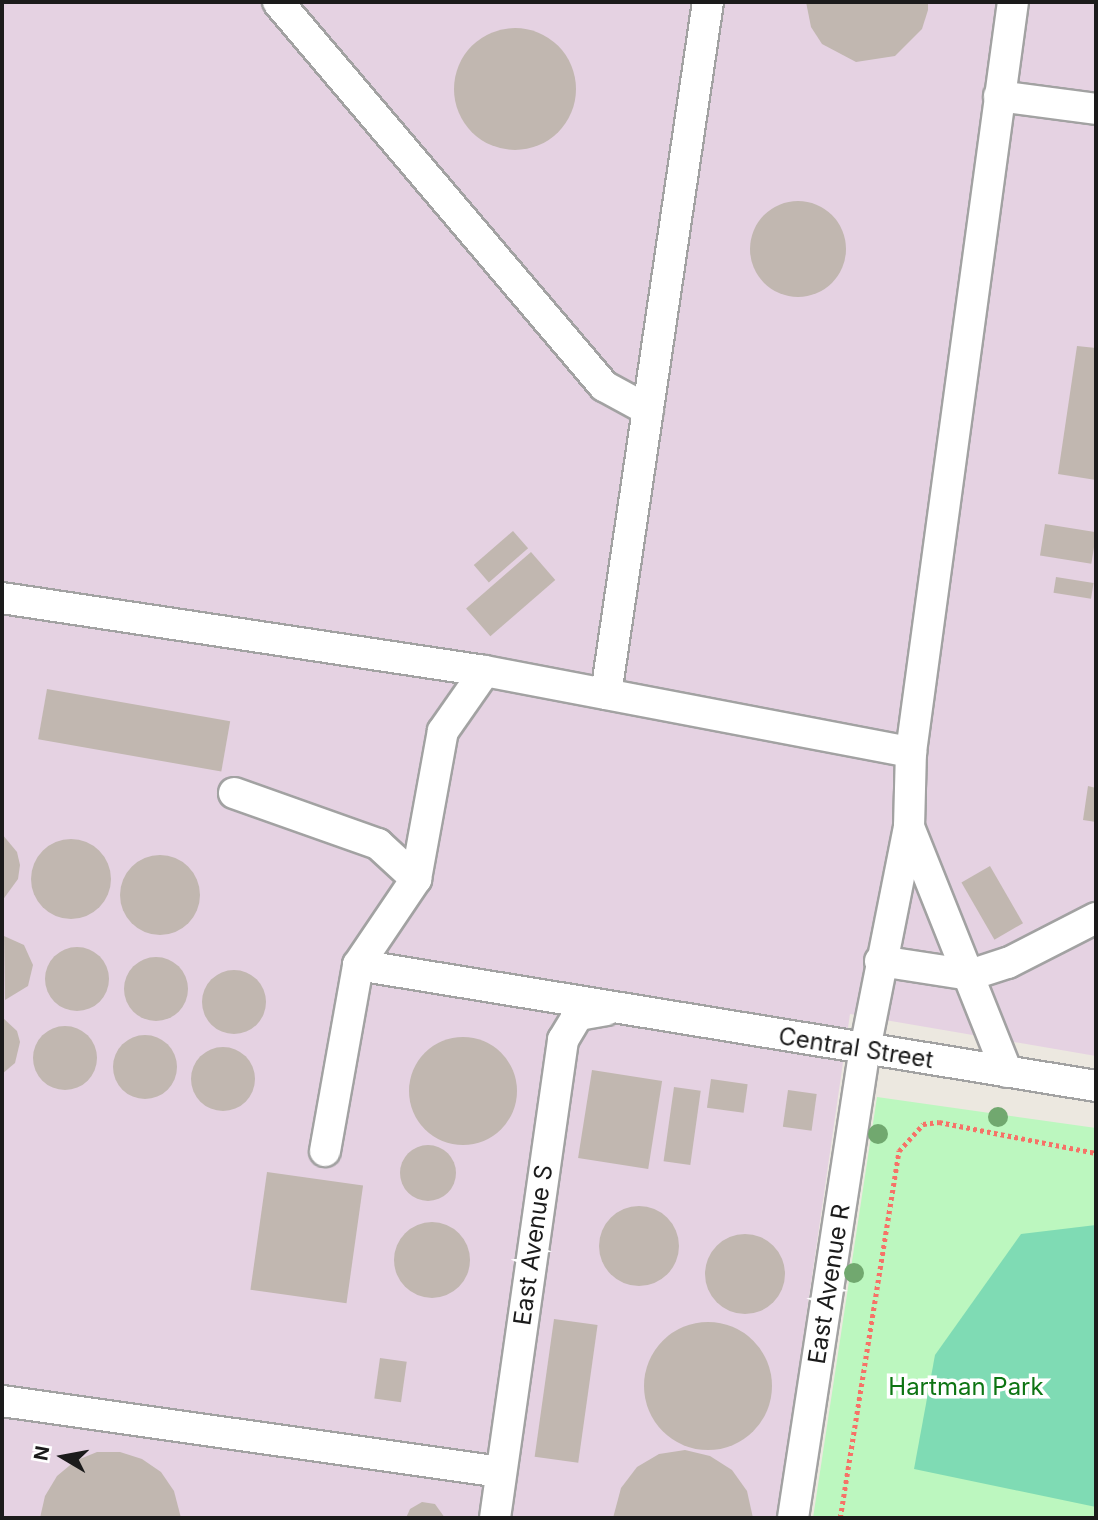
<!DOCTYPE html>
<html>
<head>
<meta charset="utf-8">
<style>
  body { margin:0 }
  #map { position:relative; width:1098px; height:1520px; overflow:hidden; background:#ece8e0; font-family:Inter,sans-serif }
  div>[style] { position:absolute }
  .industrial>* { inset:0; background:#e5d2e2 }
  .park>* { inset:0; background:#bcf7bf }
  .pitch>* { inset:0; background:#7fdbb4 }
  .building>* { inset:0; background:#c1b7b0; transform-origin:0 0 }
  .round { border-radius:50% }
  .path>* { height:4.5px; margin-top:-2.25px; transform-origin:0; background:repeating-linear-gradient(90deg,#f67267 0 3.5px,transparent 0 7px) }
  .roads { filter:drop-shadow(2px 0 #a2a2a2) drop-shadow(-2px 0 #a2a2a2) drop-shadow(0 2px #a2a2a2) drop-shadow(0 -2px #a2a2a2) }
  .minor>* { height:30px; margin:-15px; padding:0 15px; transform-origin:15px; border-radius:15px; background:#fff }
  .trees>* { width:20px; height:20px; margin:-10px; border-radius:50%; background:#71a86f }
  span { translate:-50% -50%; white-space:nowrap; text-align:center; line-height:1.15; -webkit-text-stroke:7px #fff; paint-order:stroke }
  .street-label { font-size:24px; color:#1b1b1b }
  .park-label { font-size:24px; color:#0d7412 }
  .frame { position:absolute; inset:0; border:4px solid #1b1b1b; pointer-events:none }
  .north { position:absolute; left:28px; top:1422px; width:70px; height:70px; -webkit-text-stroke:5px #fff; paint-order:stroke; rotate:280deg; font-size:19px; font-weight:700; line-height:28px; text-align:center; color:#1b1b1b }
  .north::after { content:''; display:block; margin:auto; width:24px; height:32px; background:#1b1b1b; clip-path:polygon(50% 0,100% 100%,50% 72%,0 100%) }
</style>
</head>
<body>
<div id="map">
  <div class="industrial">
    <i style="clip-path:polygon(2px 2px,1096px 2px,1096px 1056px,850px 1014px,777px 1518px,2px 1518px)"></i>
  </div>
  <div class="park">
    <i style="clip-path:polygon(877px 1097px,1096px 1128px,1096px 1518px,813px 1518px)"></i>
  </div>
  <div class="pitch">
    <i style="clip-path:polygon(1096px 1225px,1096px 1507px,914px 1469px,935px 1355px,1021px 1234px)"></i>
  </div>
  <div class="building">
    <i style="clip-path:polygon(806px 2px,928px 2px,928px 10px,922px 29px,895px 56px,856px 62px,822px 44px,811px 27px)"></i>
    <i class="round" style="left:454px;top:28px;width:122px;height:122px"></i>
    <i class="round" style="left:750px;top:201px;width:96px;height:96px"></i>
    <i style="clip-path:polygon(1077px 346px,1096px 348px,1096px 480px,1058px 474px)"></i>
    <i style="left:1045px;top:524px;width:52px;height:32px;rotate:9deg"></i>
    <i style="left:513px;top:531px;width:23px;height:52px;rotate:49deg"></i>
    <i style="left:531px;top:552px;width:37px;height:86px;rotate:49deg"></i>
    <i style="left:1056px;top:577px;width:38px;height:16px;rotate:9deg"></i>
    <i style="left:47px;top:689px;width:186px;height:51px;rotate:10deg"></i>
    <i style="clip-path:polygon(1088px 786px,1096px 788px,1096px 822px,1083px 820px)"></i>
    <i style="clip-path:polygon(2px 834px,17px 852px,20px 865px,18px 879px,2px 901px)"></i>
    <i class="round" style="left:31px;top:839px;width:80px;height:80px"></i>
    <i class="round" style="left:120px;top:855px;width:80px;height:80px"></i>
    <i style="left:990px;top:866px;width:66px;height:33px;rotate:60deg"></i>
    <i style="clip-path:polygon(4px 936px,24px 945px,33px 965px,28px 986px,5px 1000px)"></i>
    <i class="round" style="left:45px;top:947px;width:64px;height:64px"></i>
    <i class="round" style="left:124px;top:957px;width:64px;height:64px"></i>
    <i class="round" style="left:202px;top:970px;width:64px;height:64px"></i>
    <i style="clip-path:polygon(2px 1017px,17px 1031px,20px 1042px,15px 1063px,2px 1074px)"></i>
    <i class="round" style="left:33px;top:1026px;width:64px;height:64px"></i>
    <i class="round" style="left:113px;top:1035px;width:64px;height:64px"></i>
    <i class="round" style="left:409px;top:1037px;width:108px;height:108px"></i>
    <i class="round" style="left:191px;top:1047px;width:64px;height:64px"></i>
    <i style="left:592px;top:1070px;width:71px;height:89px;rotate:9deg"></i>
    <i style="left:711px;top:1079px;width:37px;height:29px;rotate:8deg"></i>
    <i style="left:674px;top:1087px;width:27px;height:75px;rotate:8deg"></i>
    <i style="left:788px;top:1090px;width:29px;height:37px;rotate:8deg"></i>
    <i class="round" style="left:400px;top:1145px;width:56px;height:56px"></i>
    <i style="left:267px;top:1172px;width:97px;height:119px;rotate:8deg"></i>
    <i class="round" style="left:599px;top:1206px;width:80px;height:80px"></i>
    <i class="round" style="left:394px;top:1222px;width:76px;height:76px"></i>
    <i class="round" style="left:705px;top:1234px;width:80px;height:80px"></i>
    <i style="left:554px;top:1319px;width:44px;height:139px;rotate:8deg"></i>
    <i class="round" style="left:644px;top:1322px;width:128px;height:128px"></i>
    <i style="left:380px;top:1358px;width:27px;height:41px;rotate:8deg"></i>
    <i style="clip-path:polygon(685px 1450px,710px 1456px,732px 1470px,747px 1491px,753px 1518px,613px 1518px,621px 1488px,637px 1467px,659px 1454px)"></i>
    <i style="clip-path:polygon(97px 1452px,120px 1452px,142px 1459px,161px 1472px,174px 1491px,181px 1518px,40px 1518px,45px 1496px,57px 1476px,75px 1461px)"></i>
    <i style="clip-path:polygon(422px 1502px,435px 1504px,445px 1518px,406px 1518px,410px 1509px)"></i>
  </div>
  <div class="path">
    <i style="left:840px;top:1518px;width:372px;rotate:-80.9deg"></i>
    <i style="left:899px;top:1151px;width:36px;rotate:-48deg"></i>
    <i style="left:923px;top:1124px;width:16px;rotate:-7deg"></i>
    <i style="left:939px;top:1122px;width:160px;rotate:11.2deg"></i>
  </div>
  <div class="roads">
    <div class="minor">
      <i style="left:278px;top:2px;width:504px;rotate:49.67deg"></i>
      <i style="left:604px;top:386px;width:50px;rotate:28.6deg"></i>
      <i style="left:999px;top:96px;width:98px;rotate:7.6deg"></i>
      <i style="left:2px;top:598px;width:488px;rotate:8.6deg"></i>
      <i style="left:485px;top:671px;width:434px;rotate:10.8deg"></i>
      <i style="left:606px;top:694px;width:699px;rotate:-81.62deg"></i>
      <i style="left:234px;top:793px;width:153px;rotate:19.5deg"></i>
      <i style="left:378px;top:844px;width:52px;rotate:42.6deg"></i>
      <i style="left:880px;top:961px;width:91px;rotate:8.8deg"></i>
      <i style="left:970px;top:975px;width:40px;rotate:-18deg"></i>
      <i style="left:1008px;top:963px;width:99px;rotate:-27.1deg"></i>
      <i style="left:358px;top:965px;width:748px;rotate:9.31deg"></i>
      <i style="left:1007px;top:1072px;width:264px;rotate:-111.8deg"></i>
      <i style="left:909px;top:827px;width:75px;rotate:-88.5deg"></i>
      <i style="left:911px;top:752px;width:757px;rotate:-82.26deg"></i>
      <i style="left:325px;top:1151px;width:189px;rotate:-79.9deg"></i>
      <i style="left:358px;top:965px;width:104px;rotate:-56deg"></i>
      <i style="left:416px;top:879px;width:150px;rotate:-79.7deg"></i>
      <i style="left:443px;top:731px;width:73px;rotate:-55deg"></i>
      <i style="left:2px;top:1401px;width:504px;rotate:8.1deg"></i>
      <i style="left:495px;top:1518px;width:483px;rotate:-81.9deg"></i>
      <i style="left:563px;top:1040px;width:29px;rotate:-59deg"></i>
      <i style="left:578px;top:1015px;width:29px;rotate:-10deg"></i>
      <i style="left:793px;top:1518px;width:474px;rotate:-81.3deg"></i>
      <i style="left:865px;top:1049px;width:226px;rotate:-78.8deg"></i>
    </div>
  </div>
  <div class="trees">
    <i style="left:998px;top:1117px"></i>
    <i style="left:878px;top:1134px"></i>
    <i style="left:854px;top:1273px"></i>
  </div>
  <div class="street-label">
    <span style="left:856px;top:1048px;rotate:9deg">Central Street</span>
    <span style="left:533px;top:1245px;rotate:-82deg">East Avenue S</span>
    <span style="left:829px;top:1284px;rotate:-81deg">East Avenue R</span>
  </div>
  <div class="park-label">
    <span style="left:966px;top:1387px">Hartman Park</span>
  </div>
  <div class="frame"></div>
  <div class="north">N</div>
</div>
</body>
</html>
